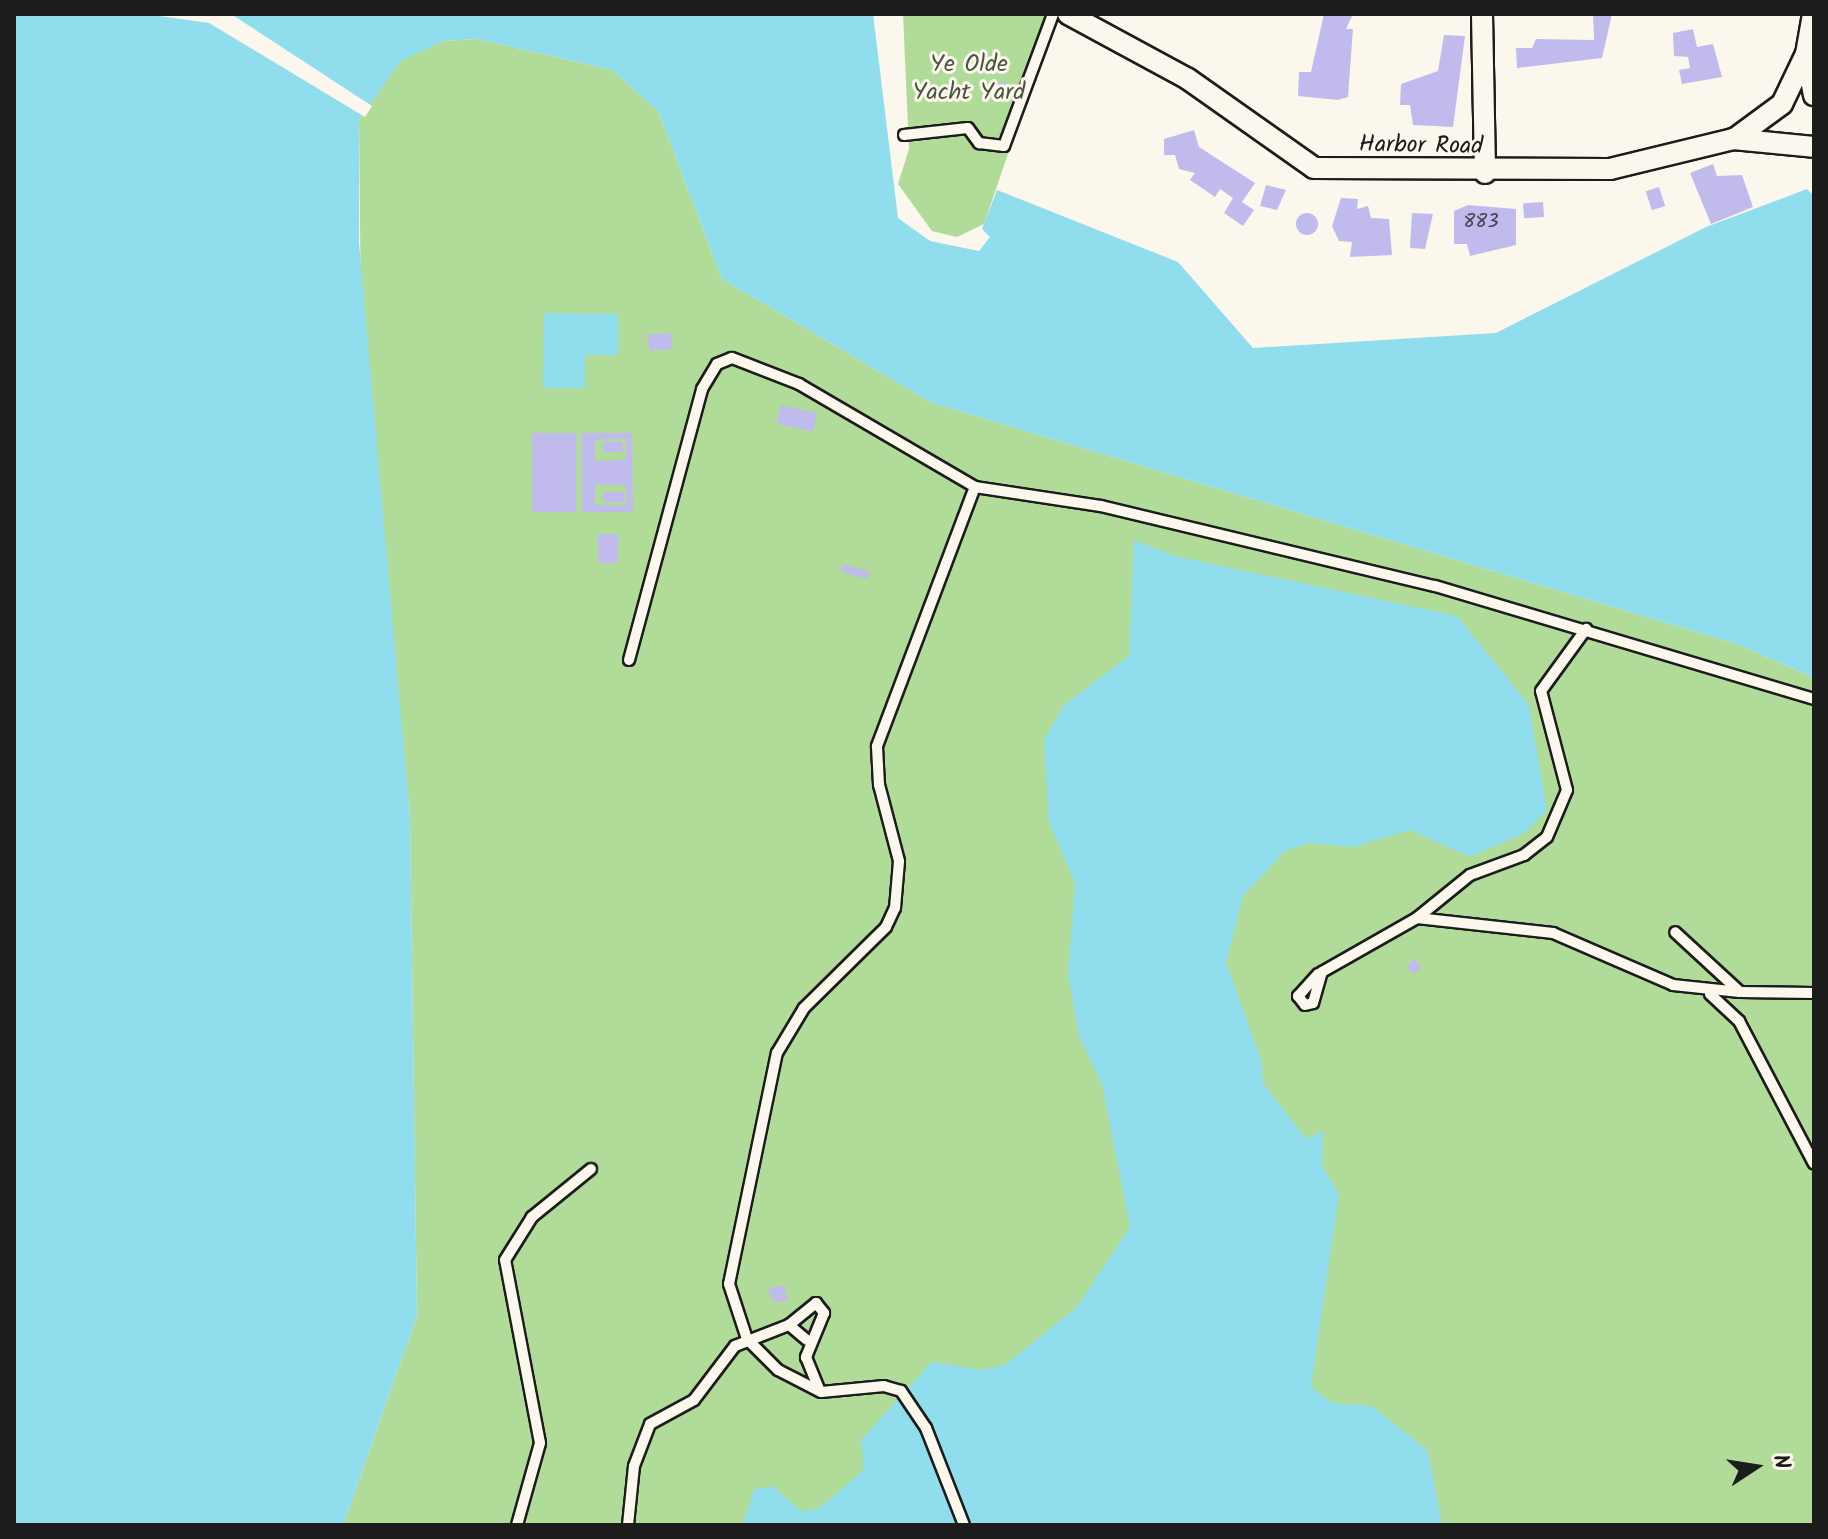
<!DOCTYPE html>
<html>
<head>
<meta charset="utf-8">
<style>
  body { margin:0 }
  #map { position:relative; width:1828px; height:1539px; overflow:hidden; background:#fbf7ec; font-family:Kalam,sans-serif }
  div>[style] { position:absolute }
  .green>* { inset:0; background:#b1db98 }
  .water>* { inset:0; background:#8fdded }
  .pier>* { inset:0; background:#fbf7ec }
  .building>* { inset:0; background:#c1bbed; transform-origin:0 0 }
  .round { border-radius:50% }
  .roads { filter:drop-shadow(2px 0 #1c1c1c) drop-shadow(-2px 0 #1c1c1c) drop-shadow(0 2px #1c1c1c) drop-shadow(0 -2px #1c1c1c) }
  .service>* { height:10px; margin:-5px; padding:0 5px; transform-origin:5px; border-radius:5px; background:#fbf7ec }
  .minor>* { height:20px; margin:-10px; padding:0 10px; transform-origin:10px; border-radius:10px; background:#fbf7ec }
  span { translate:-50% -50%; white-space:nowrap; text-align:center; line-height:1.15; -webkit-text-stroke:6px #fbf7ec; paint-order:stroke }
  .number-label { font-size:20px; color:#454450 }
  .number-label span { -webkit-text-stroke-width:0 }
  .park-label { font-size:24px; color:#495541 }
  .street-label { font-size:24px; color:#1c1c1c }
  .frame { position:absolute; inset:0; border:16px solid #1c1c1c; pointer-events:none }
  .north { position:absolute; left:1716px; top:1427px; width:80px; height:80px; -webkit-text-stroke:6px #fbf7ec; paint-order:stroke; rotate:78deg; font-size:22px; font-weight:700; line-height:32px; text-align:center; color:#1c1c1c }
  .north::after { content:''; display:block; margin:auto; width:28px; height:36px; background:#1c1c1c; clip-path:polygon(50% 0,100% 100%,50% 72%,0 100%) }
</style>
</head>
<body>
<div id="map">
  <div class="green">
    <i style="clip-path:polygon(903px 14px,1055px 16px,984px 224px,957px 237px,932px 231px,898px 184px,909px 149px)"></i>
    <i style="clip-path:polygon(478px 39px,612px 70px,658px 111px,722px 279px,932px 403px,1737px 644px,1814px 678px,1814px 1525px,343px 1525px,417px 1316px,410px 817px,361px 327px,359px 120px,400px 61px,443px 41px)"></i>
  </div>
  <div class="water">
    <i style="clip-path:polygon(14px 14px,873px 14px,898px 218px,930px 241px,979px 251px,990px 237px,982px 229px,997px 190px,1178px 262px,1253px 348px,1496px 333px,1706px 227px,1807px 189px,1814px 196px,1814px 678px,1737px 644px,932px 403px,722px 279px,658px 111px,612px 70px,478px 39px,443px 41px,401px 61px,359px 120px,359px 243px,410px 817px,417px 1316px,343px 1525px,14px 1525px)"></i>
    <i style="clip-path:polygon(544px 313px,618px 314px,618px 355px,585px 355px,585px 388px,543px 388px)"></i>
    <i style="clip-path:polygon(1134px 540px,1175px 556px,1457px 616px,1529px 705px,1547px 810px,1526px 832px,1470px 857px,1410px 830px,1354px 847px,1308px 843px,1285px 851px,1243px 896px,1226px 963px,1262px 1062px,1263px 1083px,1306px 1139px,1323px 1131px,1322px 1165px,1339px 1194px,1311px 1387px,1332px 1403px,1372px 1406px,1428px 1451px,1442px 1525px,743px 1525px,754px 1489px,773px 1486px,800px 1511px,818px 1509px,864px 1470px,861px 1440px,932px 1362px,982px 1370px,1005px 1365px,1077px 1307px,1130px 1227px,1102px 1084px,1079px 1036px,1068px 974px,1075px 883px,1049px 822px,1044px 740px,1063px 706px,1129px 656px)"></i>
  </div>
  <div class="pier">
    <i style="clip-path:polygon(145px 14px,231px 14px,372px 106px,365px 117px,209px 23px)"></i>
  </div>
  <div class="building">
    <i style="clip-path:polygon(1324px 14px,1353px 14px,1346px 29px,1353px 29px,1348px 97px,1338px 100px,1298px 96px,1299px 72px,1311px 72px)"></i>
    <i style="clip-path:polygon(1593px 14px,1612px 14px,1602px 58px,1517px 68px,1516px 48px,1532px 48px,1536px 39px,1594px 40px)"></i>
    <i style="clip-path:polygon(1693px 29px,1697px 47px,1713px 44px,1722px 77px,1682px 84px,1679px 70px,1690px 68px,1688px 57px,1674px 56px,1673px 33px)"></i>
    <i style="clip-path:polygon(1444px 35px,1465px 36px,1453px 127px,1413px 125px,1410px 105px,1400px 105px,1401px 84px,1438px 71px)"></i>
    <i class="round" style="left:993px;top:82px;width:18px;height:18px"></i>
    <i style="clip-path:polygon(1194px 130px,1199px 147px,1255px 183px,1242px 202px,1254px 210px,1243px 226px,1224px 213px,1233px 198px,1220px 189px,1215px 197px,1190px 180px,1195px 173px,1179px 169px,1175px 155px,1164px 155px,1164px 139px)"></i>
    <i style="clip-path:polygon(1713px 164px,1717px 176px,1742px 175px,1753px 207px,1711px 224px,1690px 173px)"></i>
    <i style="clip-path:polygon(1266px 185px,1286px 190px,1277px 210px,1260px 206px)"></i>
    <i style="left:1659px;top:187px;width:20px;height:14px;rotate:72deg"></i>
    <i style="clip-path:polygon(1341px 198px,1358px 199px,1357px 209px,1368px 206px,1371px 218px,1389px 219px,1392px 255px,1350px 257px,1352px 242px,1339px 241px,1332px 226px)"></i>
    <i style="left:1543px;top:202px;width:15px;height:20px;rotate:86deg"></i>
    <i style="clip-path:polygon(1468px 205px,1516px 209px,1516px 245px,1470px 256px,1467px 244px,1454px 244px,1454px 211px)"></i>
    <i class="round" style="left:1296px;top:213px;width:22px;height:22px"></i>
    <i style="clip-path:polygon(1412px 213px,1433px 214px,1425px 249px,1410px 248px)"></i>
    <i style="left:671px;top:333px;width:16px;height:23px;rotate:86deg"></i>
    <i style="left:781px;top:405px;width:37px;height:19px;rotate:13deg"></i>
    <i style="left:532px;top:433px;width:44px;height:79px"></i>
    <i style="clip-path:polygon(evenodd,581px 433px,632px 433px,633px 512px,582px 512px,581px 433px,626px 439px,626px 460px,595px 461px,595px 440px,626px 439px,581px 433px,595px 485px,626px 485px,626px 505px,595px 505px,595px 485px)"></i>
    <i style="left:603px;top:442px;width:20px;height:10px"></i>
    <i style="left:603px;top:492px;width:21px;height:10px"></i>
    <i style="left:598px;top:534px;width:20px;height:29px"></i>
    <i style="left:843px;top:564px;width:27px;height:8px;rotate:15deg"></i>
    <i style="left:1414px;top:959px;width:11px;height:11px;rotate:45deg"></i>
    <i style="clip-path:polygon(784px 1285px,788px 1300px,775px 1303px,767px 1289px)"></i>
  </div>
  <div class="roads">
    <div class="service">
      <i style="left:904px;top:135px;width:64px;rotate:-6.2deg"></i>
      <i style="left:968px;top:128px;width:19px;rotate:54deg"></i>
      <i style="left:979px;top:143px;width:25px;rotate:7deg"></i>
      <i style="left:1004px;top:146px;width:141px;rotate:-69.6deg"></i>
      <i style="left:629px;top:660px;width:281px;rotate:-74.9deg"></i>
      <i style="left:702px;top:389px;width:29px;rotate:-59deg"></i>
      <i style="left:717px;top:364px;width:16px;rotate:-22deg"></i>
      <i style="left:732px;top:358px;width:72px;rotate:21.2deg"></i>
      <i style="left:799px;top:384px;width:204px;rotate:30.3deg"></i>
      <i style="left:975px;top:487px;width:127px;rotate:8.6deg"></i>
      <i style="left:1101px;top:506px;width:343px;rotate:13.5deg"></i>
      <i style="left:1435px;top:586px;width:395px;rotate:16.6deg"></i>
      <i style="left:1417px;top:918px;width:137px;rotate:6.3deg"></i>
      <i style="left:1553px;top:933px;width:131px;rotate:23.4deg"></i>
      <i style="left:1673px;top:985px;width:67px;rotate:6deg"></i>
      <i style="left:1740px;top:992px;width:88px;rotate:-137.3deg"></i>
      <i style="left:1318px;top:974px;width:30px;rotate:132deg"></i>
      <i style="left:1298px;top:996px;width:11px;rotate:52deg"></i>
      <i style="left:1305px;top:1005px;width:8px;rotate:-14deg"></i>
      <i style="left:1313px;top:1003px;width:32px;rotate:-74deg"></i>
      <i style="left:1322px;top:972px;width:109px;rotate:-29.6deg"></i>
      <i style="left:1417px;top:918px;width:68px;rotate:-39.1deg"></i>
      <i style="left:1470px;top:875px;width:58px;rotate:-20.3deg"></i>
      <i style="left:1524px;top:855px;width:29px;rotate:-38deg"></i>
      <i style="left:1547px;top:837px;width:51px;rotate:-66.9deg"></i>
      <i style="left:1567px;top:790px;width:102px;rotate:-104.7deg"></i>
      <i style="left:1541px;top:691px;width:77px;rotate:-54deg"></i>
      <i style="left:1740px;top:992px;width:74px;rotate:0.8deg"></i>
      <i style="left:1710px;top:994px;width:40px;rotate:43deg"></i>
      <i style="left:1739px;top:1021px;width:161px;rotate:62.3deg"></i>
      <i style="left:789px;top:1325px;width:23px;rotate:40deg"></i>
      <i style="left:517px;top:1525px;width:85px;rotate:-74.3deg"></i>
      <i style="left:540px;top:1443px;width:186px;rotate:-100.8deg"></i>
      <i style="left:505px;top:1260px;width:51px;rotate:-57.9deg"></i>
      <i style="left:532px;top:1217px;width:76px;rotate:-39.1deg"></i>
      <i style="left:628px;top:1525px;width:59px;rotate:-84.2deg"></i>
      <i style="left:634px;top:1466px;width:45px;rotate:-69.1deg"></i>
      <i style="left:650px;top:1424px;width:50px;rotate:-28.6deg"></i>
      <i style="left:694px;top:1400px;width:68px;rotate:-52.8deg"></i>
      <i style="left:735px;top:1346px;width:58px;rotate:-21.3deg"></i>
      <i style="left:789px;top:1325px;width:35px;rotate:-39deg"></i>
      <i style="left:816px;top:1303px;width:13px;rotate:51deg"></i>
      <i style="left:824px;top:1313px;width:48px;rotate:112.2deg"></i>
      <i style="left:806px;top:1357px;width:35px;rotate:68deg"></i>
      <i style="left:964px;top:1525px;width:104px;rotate:-111.4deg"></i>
      <i style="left:926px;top:1428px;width:45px;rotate:-124deg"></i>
      <i style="left:901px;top:1391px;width:18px;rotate:-164deg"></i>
      <i style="left:884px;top:1386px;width:63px;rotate:174.6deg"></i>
      <i style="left:821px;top:1392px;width:48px;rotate:-152.9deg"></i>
      <i style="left:778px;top:1370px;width:44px;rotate:-135deg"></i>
      <i style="left:747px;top:1339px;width:58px;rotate:-108.1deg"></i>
      <i style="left:729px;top:1284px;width:236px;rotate:-78.3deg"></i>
      <i style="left:777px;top:1053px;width:52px;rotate:-59deg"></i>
      <i style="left:804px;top:1008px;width:115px;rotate:-44.6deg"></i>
      <i style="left:886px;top:927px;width:21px;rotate:-65deg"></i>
      <i style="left:895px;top:908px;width:47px;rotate:-85.1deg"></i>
      <i style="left:899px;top:861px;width:79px;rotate:-104.7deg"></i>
      <i style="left:879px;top:785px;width:39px;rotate:-93deg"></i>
      <i style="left:877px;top:746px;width:277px;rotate:-69.3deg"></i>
    </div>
    <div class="minor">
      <i style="left:1068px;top:14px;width:136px;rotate:28.4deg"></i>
      <i style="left:1188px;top:79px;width:154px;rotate:35.2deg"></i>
      <i style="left:1314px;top:168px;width:296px;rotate:0.2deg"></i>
      <i style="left:1610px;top:169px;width:127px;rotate:-13.7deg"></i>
      <i style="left:1733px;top:139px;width:81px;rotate:5.6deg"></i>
      <i style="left:1482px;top:14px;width:159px;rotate:88.9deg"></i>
      <i style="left:1813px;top:14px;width:41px;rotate:99.9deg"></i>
      <i style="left:1806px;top:54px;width:42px;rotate:79deg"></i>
      <i style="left:1737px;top:137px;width:56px;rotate:-36.3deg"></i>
      <i style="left:1782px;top:104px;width:55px;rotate:-64.4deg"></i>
    </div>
  </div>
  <div class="number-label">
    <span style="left:1481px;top:222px">883</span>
  </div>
  <div class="park-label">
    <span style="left:969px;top:79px">Ye Olde<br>Yacht Yard</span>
  </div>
  <div class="street-label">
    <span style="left:1421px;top:146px;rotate:1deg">Harbor Road</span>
  </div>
  <div class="frame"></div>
  <div class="north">N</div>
</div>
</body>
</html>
